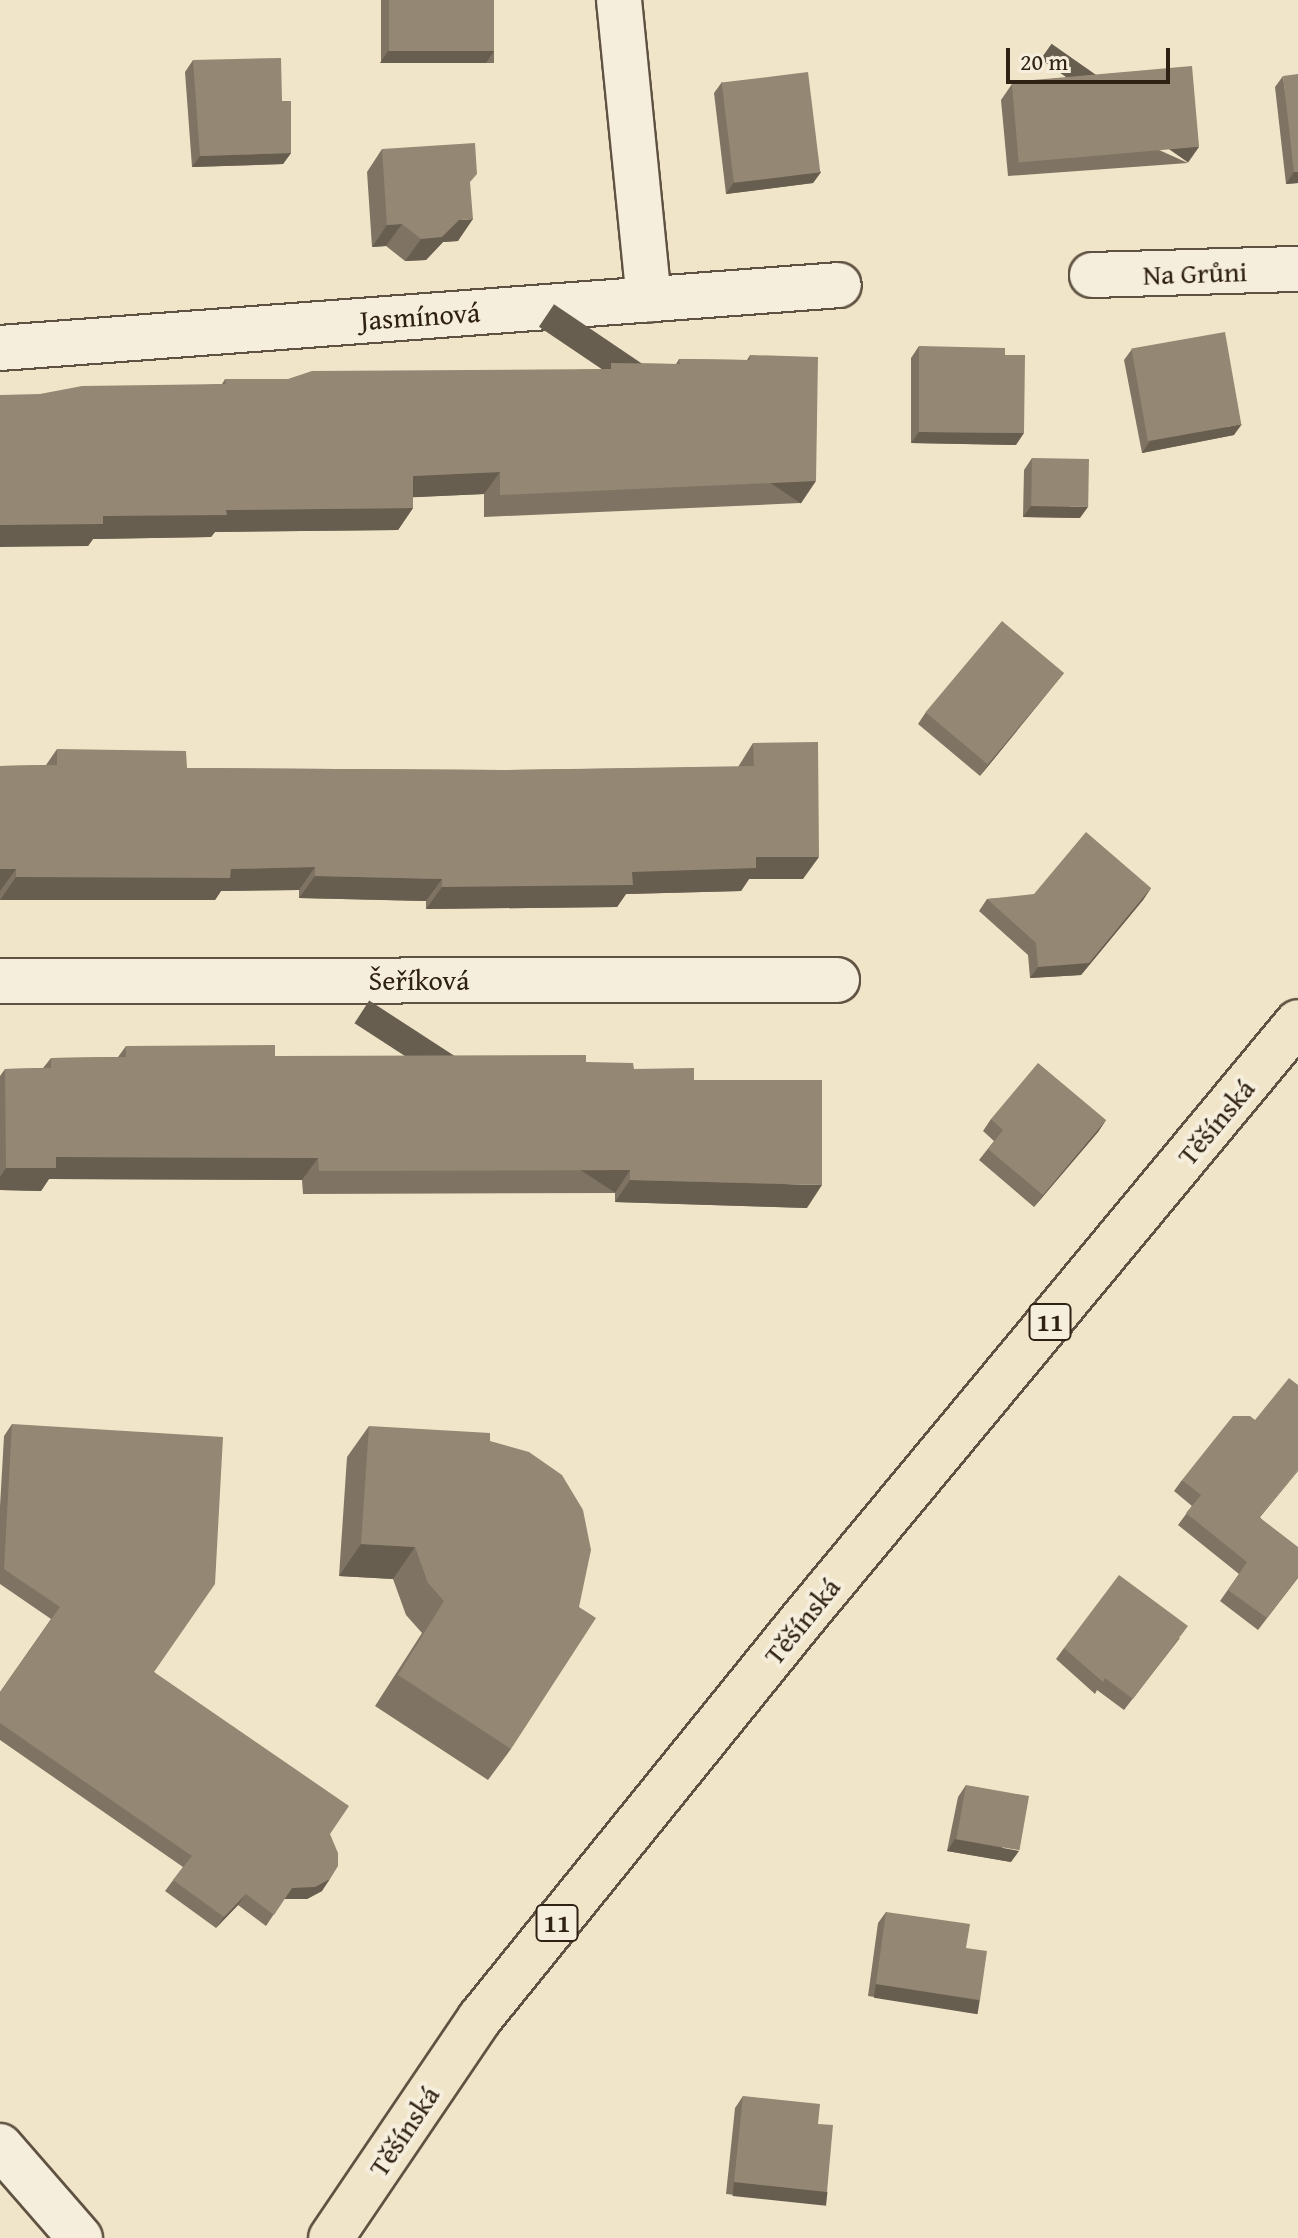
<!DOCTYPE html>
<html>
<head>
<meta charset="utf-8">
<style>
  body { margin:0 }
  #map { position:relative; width:1298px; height:2238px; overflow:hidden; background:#f1e5c9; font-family:"Gentium Book Plus",serif }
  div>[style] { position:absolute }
  .roads { filter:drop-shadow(2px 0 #605242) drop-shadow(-2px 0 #605242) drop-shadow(0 2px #605242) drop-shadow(0 -2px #605242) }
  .minor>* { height:44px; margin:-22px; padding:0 22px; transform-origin:22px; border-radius:22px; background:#f6eedc }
  .major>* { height:44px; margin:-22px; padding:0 22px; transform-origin:22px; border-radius:22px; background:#f1e5c9 }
  .wall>* { inset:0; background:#7f7463; transform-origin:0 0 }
  .shaded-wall>* { inset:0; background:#685e50; transform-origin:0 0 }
  .building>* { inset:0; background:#948773; transform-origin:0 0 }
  span { translate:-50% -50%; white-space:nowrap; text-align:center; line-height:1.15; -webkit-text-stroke:8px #f6eedc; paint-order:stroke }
  .shield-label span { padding:2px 6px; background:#f6eedc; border:2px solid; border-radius:6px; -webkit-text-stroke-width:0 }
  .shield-label { font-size:26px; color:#302115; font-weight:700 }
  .street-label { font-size:28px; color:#302115 }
  .scale { position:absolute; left:1006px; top:48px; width:164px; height:36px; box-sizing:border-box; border:4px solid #302115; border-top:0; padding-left:10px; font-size:24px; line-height:28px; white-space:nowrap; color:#302115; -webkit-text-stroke:6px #f6eedc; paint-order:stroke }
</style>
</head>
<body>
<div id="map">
  <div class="roads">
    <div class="minor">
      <i style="left:619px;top:0;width:301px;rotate:84.3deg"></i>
      <i style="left:1092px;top:275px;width:206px;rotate:-1.7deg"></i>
      <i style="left:0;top:348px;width:841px;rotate:-4.29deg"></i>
      <i style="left:0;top:981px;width:837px;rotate:-0.07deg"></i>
      <i style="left:0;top:2146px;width:122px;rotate:49deg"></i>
    </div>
    <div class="major">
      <i style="left:331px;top:2238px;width:266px;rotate:-55.9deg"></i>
      <i style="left:480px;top:2018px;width:511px;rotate:-51.04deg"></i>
      <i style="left:801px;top:1621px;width:778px;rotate:-50.32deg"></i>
    </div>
  </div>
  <div class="wall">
    <i style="left:381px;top:0;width:113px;height:63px"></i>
    <i style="clip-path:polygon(193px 60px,282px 101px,291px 153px,283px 164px,192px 167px,185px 72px)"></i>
    <i style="clip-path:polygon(1283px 76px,1298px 183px,1286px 184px,1275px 87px)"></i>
    <i style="clip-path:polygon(722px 82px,821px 172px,813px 183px,726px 194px,714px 93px)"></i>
    <i style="clip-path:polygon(1012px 84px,1188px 163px,1008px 176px,1001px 100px)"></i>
    <i style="clip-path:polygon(382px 149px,470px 183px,458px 241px,443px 242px,426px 260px,405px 261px,386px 246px,372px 247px,367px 172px)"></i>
    <i style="clip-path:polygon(919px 346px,1005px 355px,1016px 445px,911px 443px,911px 358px)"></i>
    <i style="clip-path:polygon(1132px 349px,1234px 435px,1142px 453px,1124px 360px)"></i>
    <i style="clip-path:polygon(750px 355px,801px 503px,484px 517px,484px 494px,413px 497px,413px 508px,398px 530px,215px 532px,211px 537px,93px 539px,88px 546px,40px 394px,222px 384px,225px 379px,288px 379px,607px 369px,611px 363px,676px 364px,679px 359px,747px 360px)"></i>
    <i style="clip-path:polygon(1032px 458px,1080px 518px,1023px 517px,1024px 470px)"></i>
    <i style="clip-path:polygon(1064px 673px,980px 776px,918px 724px,926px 712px)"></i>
    <i style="clip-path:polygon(753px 743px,803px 879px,749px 879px,741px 891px,626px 894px,617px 907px,426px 909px,426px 901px,299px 898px,299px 890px,221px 891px,215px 900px,0 900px,0 766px,46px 765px,57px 749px,187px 768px,503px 770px,738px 767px)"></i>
    <i style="clip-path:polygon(1151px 888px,1143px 900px,1081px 975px,1030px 978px,1028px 955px,979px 911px,987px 899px)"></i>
    <i style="clip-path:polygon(126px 1046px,275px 1056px,586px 1062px,634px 1069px,694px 1080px,807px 1208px,615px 1202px,615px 1193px,303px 1194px,302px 1180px,49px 1179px,41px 1191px,0 1190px,0 1076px,5px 1069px,43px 1068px,51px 1058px,118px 1057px)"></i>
    <i style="clip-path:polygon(991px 1119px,1106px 1120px,1098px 1132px,1034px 1207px,979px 1160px,994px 1141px,983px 1131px)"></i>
    <i style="clip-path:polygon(12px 1424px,154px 1672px,330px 1834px,322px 1891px,307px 1899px,284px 1899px,266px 1926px,238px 1905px,216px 1928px,165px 1891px,183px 1867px,0 1740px,0 1692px,51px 1619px,0 1584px,0 1506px,4px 1436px)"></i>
    <i style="clip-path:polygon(369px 1426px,511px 1749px,488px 1780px,375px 1706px,422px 1633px,406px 1615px,393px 1579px,339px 1576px,347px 1457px)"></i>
    <i style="clip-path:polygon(1182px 1480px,1260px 1517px,1298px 1578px,1258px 1630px,1220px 1601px,1239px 1574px,1178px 1525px,1192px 1506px,1174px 1491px)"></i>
    <i style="clip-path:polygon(1180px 1638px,1124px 1710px,1097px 1690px,1095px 1694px,1056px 1659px,1064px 1648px)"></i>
    <i style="clip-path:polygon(966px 1785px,1011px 1862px,947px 1851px,958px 1797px)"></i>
    <i style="clip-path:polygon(886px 1912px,966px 1948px,980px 2000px,972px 2012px,868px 1996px,878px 1923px)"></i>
    <i style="clip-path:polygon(743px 2096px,818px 2124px,827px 2192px,819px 2204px,726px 2194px,735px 2108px)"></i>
  </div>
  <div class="shaded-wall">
    <i style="clip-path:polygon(388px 51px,494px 51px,486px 63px,380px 63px)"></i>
    <i style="left:1199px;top:147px;width:19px;height:180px;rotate:125deg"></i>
    <i style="clip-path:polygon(291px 153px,283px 164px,192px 167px,200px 156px)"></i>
    <i style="clip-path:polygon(821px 172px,813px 183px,726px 194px,734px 182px)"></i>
    <i style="clip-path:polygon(1294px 172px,1298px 172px,1298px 183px,1286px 184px)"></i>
    <i style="clip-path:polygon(473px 219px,458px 241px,443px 242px,426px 260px,405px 261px,421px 239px,459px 220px)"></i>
    <i style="clip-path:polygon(402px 224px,386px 246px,372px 247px,387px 225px)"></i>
    <i style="clip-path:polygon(1242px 424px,1234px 435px,1142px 453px,1150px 441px)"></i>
    <i style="clip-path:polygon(919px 432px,1024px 433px,1016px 445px,911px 443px)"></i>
    <i style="clip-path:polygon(500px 472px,484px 494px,398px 498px,413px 476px)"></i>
    <i style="left:816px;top:481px;width:27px;height:316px;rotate:124deg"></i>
    <i style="clip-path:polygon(1031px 506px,1088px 507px,1080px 518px,1023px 517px)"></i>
    <i style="clip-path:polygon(413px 508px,398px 530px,215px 532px,211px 537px,93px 539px,88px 546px,0 547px,0 525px,103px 516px,226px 510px)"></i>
    <i style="clip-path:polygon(1064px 673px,1055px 684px,980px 776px,988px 765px)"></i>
    <i style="clip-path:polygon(756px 857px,819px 857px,803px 879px,749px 879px,741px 891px,626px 894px,617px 907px,426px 909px,442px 887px,632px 872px)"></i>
    <i style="clip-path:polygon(315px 867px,299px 890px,221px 891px,215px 900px,0 900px,16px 877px,231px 869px)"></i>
    <i style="clip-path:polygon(0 869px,16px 869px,0 891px)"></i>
    <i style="clip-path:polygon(315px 876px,442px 879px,426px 901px,299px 898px)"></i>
    <i style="clip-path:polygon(1151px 888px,1143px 900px,1081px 975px,1030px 978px,1038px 967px)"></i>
    <i style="clip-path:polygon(1106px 1120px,1098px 1132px,1034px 1207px,1043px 1195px)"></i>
    <i style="clip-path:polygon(56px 1157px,318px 1158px,302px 1180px,49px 1179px,41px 1191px,0 1190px,0 1177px,6px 1168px)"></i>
    <i style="left:630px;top:1170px;width:27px;height:311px;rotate:123deg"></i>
    <i style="clip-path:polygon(630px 1180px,822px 1185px,807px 1208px,615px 1202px)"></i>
    <i style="clip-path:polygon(1298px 1470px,1298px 1471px,1251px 1528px,1259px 1517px)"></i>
    <i style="clip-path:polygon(361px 1544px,415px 1547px,393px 1579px,339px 1576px)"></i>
    <i style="clip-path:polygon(955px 1839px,1019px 1851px,1011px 1862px,947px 1851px)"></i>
    <i style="clip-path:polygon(330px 1879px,322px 1891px,307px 1899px,284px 1899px,292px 1888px)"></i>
    <i style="clip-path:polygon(246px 1894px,238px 1905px,216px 1928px,224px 1917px)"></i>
    <i style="left:876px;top:1984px;width:105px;height:14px;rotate:9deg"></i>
    <i style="left:734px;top:2182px;width:94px;height:14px;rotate:6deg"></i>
  </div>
  <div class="building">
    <i style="left:389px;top:0;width:105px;height:51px"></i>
    <i style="clip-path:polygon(281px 58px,282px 101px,291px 101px,291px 153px,200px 156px,193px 60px)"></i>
    <i style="left:1192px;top:66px;width:81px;height:181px;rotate:85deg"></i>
    <i style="left:808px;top:72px;width:101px;height:87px;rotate:83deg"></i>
    <i style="clip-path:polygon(1298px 74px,1298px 172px,1294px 172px,1283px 76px)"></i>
    <i style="clip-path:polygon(475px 143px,477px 174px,470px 182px,473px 219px,459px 220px,442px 237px,421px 239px,402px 224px,387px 225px,382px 149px)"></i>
    <i style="left:1225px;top:332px;width:94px;height:95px;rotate:80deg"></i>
    <i style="clip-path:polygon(919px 346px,1005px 348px,1005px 355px,1025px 355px,1024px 433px,919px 432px)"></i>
    <i style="clip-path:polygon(750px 355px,818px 357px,816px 481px,500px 495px,500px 472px,413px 476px,413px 508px,226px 510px,227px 515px,103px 516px,103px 524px,0 525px,0 395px,40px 394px,82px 386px,226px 384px,225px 379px,288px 379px,312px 371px,611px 369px,611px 363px,680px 364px,679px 359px,750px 360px)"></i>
    <i style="left:1032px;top:458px;width:57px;height:48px;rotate:1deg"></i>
    <i style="left:1002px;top:621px;width:81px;height:119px;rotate:40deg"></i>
    <i style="clip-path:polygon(818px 742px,819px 857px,756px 857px,756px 868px,632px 872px,633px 885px,442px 887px,442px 879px,315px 876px,315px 867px,231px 869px,230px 878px,16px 877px,16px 869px,0 869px,0 766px,57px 765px,57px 749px,186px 751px,187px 768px,503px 770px,754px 766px,753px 743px)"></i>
    <i style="clip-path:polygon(1086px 832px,1151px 888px,1089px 963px,1038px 967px,1036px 943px,987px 899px,1034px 894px)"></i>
    <i style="clip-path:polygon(275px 1045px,275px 1056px,586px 1055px,586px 1062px,633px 1063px,634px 1069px,694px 1068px,694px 1080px,822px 1080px,822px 1185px,630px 1180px,630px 1170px,319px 1171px,318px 1158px,56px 1157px,56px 1168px,6px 1168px,5px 1069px,51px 1068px,51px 1058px,126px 1057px,126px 1046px)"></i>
    <i style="clip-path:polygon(1038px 1063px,1106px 1120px,1043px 1195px,988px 1149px,1003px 1130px,991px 1119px)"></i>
    <i style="clip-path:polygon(1289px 1378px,1298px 1385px,1298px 1470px,1259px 1517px,1298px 1547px,1298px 1577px,1267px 1618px,1228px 1590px,1247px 1562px,1186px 1513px,1201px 1495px,1182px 1480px,1233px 1416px,1250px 1416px,1255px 1420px)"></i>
    <i style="clip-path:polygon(12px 1424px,223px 1437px,215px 1584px,154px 1672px,349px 1806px,330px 1834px,338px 1853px,338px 1866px,330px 1879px,315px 1887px,292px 1888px,274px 1915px,246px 1894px,224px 1917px,173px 1880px,192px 1856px,0 1723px,0 1692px,60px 1607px,4px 1569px)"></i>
    <i style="clip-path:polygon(369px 1426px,490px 1433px,490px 1441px,529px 1452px,562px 1475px,583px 1510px,591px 1550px,579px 1607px,596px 1618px,511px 1749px,398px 1675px,444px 1601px,428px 1583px,415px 1547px,361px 1544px)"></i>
    <i style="clip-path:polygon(1119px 1575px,1188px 1626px,1133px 1699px,1105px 1678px,1103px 1682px,1064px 1648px)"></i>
    <i style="left:966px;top:1785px;width:64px;height:55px;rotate:10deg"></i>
    <i style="clip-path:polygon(886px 1912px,970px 1924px,966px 1948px,987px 1951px,980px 2000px,876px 1984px)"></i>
    <i style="clip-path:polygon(743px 2096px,820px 2104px,818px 2124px,833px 2125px,827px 2192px,734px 2182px)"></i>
  </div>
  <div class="shield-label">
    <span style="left:1050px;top:1322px">11</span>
    <span style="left:557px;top:1923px">11</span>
  </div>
  <div class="street-label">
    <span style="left:1195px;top:273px;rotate:-2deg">Na Grůni</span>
    <span style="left:420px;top:316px;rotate:-4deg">Jasmínová</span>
    <span style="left:419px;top:980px">Šeříková</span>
    <span style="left:1216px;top:1122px;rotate:-50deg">Těšínská</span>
    <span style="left:802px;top:1621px;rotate:-51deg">Těšínská</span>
    <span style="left:404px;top:2131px;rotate:-56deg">Těšínská</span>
  </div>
  <div class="scale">20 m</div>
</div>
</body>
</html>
